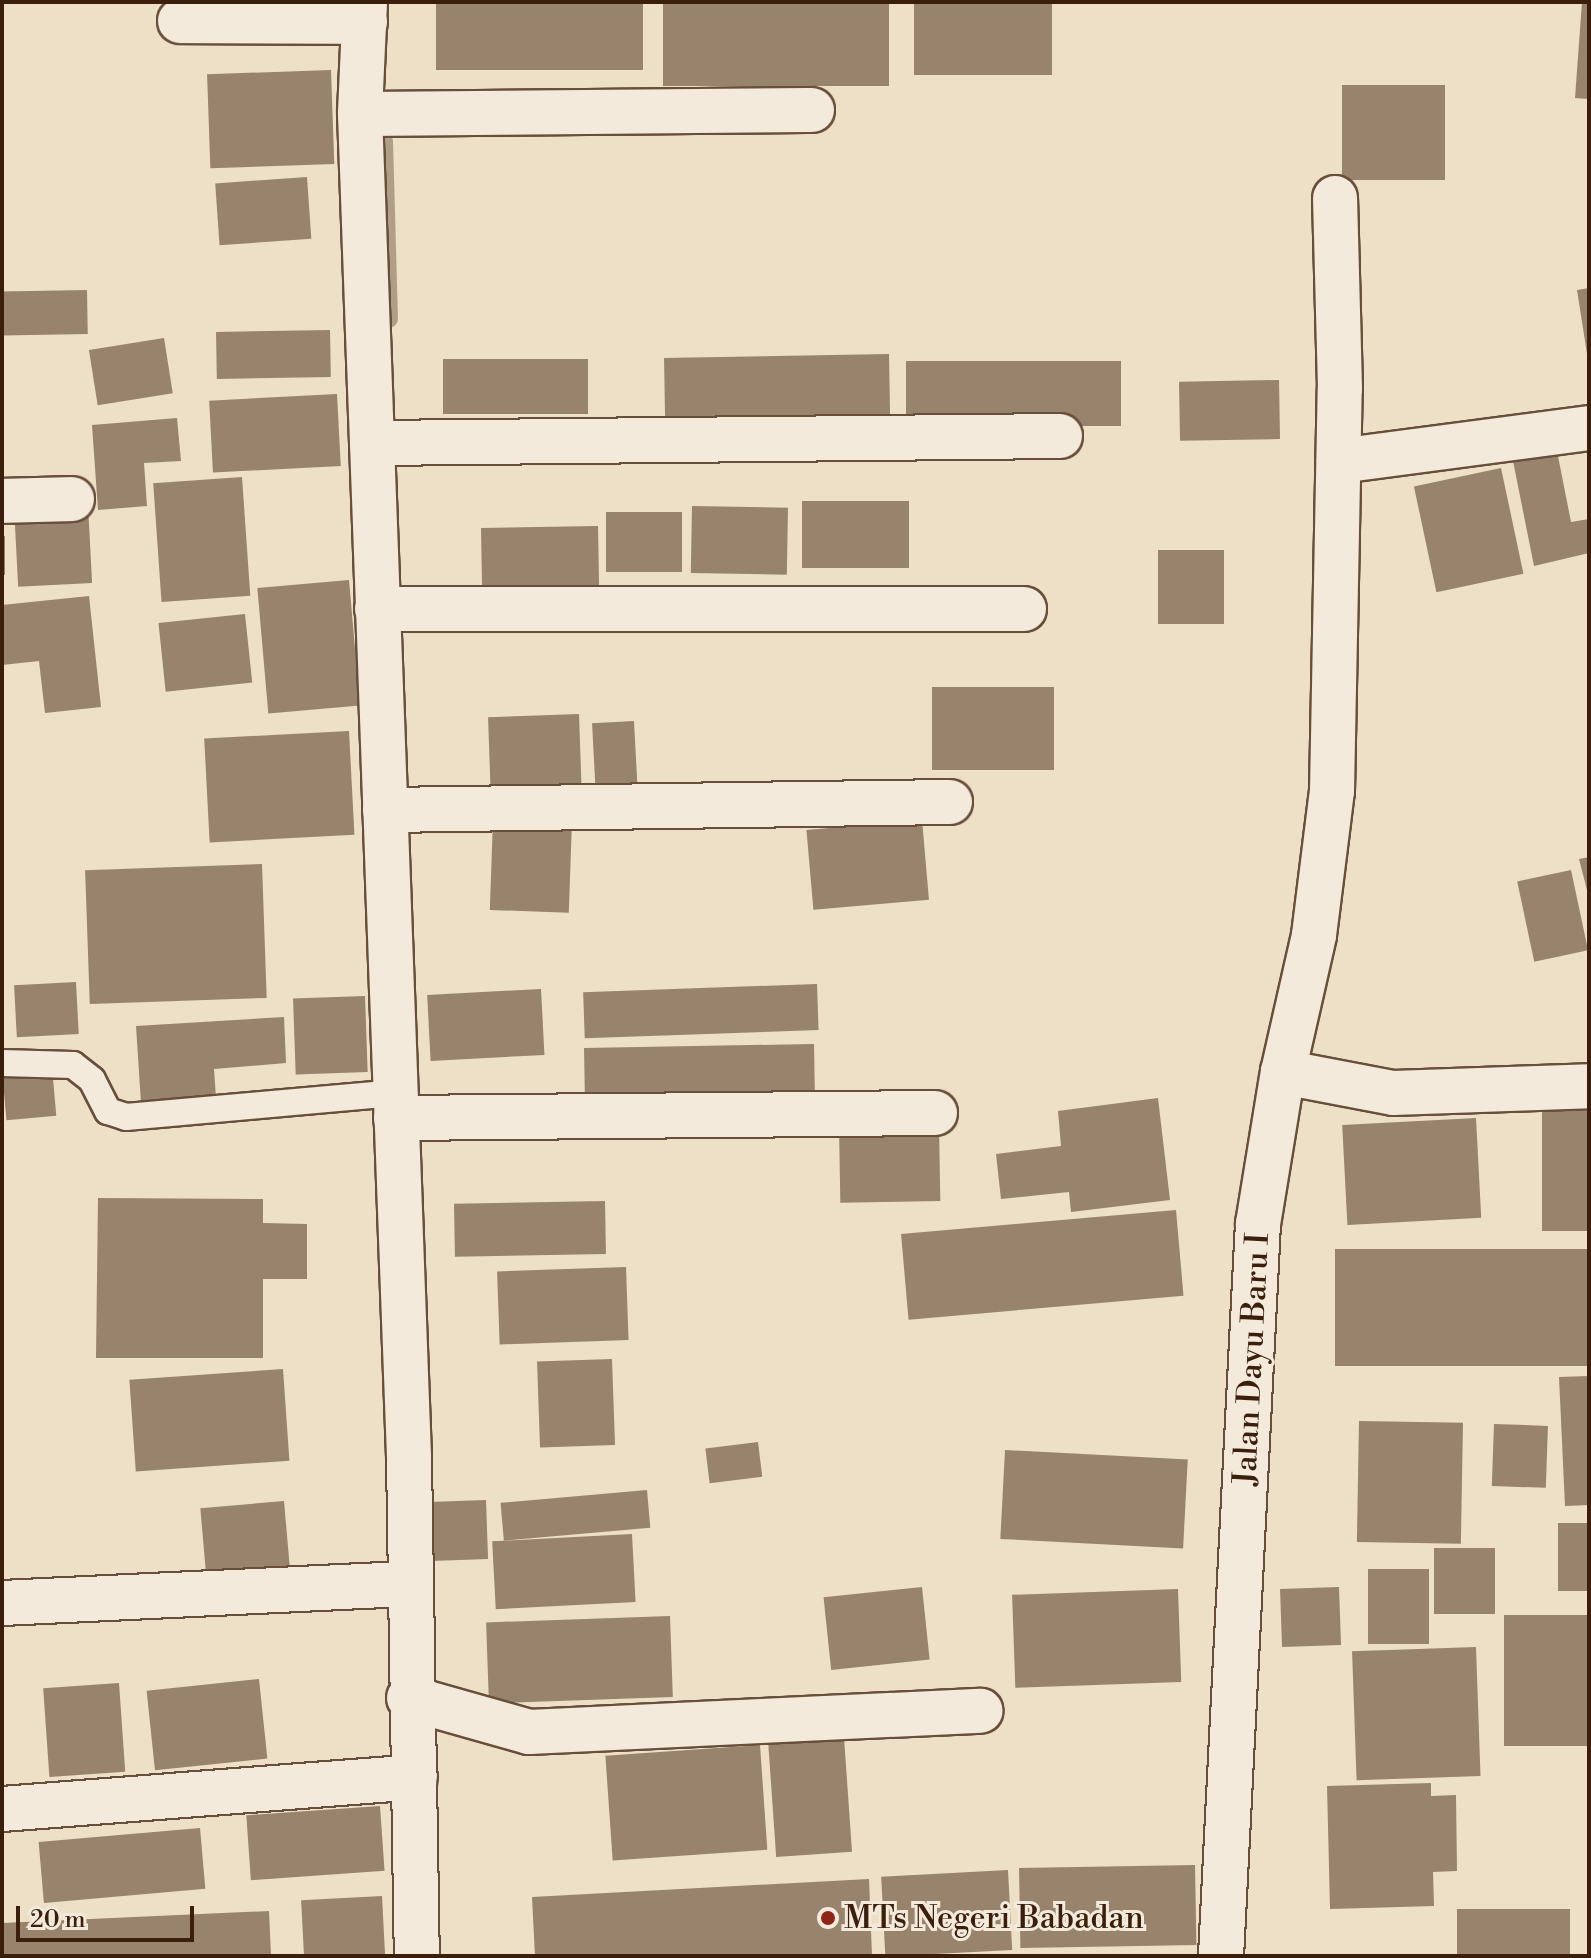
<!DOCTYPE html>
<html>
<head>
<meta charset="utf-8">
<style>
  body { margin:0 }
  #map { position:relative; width:1591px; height:1958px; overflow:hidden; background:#eedfc7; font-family:"Libre Bodoni",serif }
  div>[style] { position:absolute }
  .stream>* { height:18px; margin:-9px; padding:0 9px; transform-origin:9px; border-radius:9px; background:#b19e87 }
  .building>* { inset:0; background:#98836d; transform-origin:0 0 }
  .roads { filter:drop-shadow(2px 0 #684f3b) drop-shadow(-2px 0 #684f3b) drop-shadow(0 2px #684f3b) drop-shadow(0 -2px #684f3b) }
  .lane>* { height:26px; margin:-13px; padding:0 13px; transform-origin:13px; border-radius:13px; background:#f4eadb }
  .street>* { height:44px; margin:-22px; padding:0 22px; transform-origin:22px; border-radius:22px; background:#f4eadb }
  .dots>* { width:22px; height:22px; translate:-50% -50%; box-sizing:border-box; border:4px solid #f4eadb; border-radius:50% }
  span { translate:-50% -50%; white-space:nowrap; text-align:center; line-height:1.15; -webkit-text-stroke:6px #f4eadb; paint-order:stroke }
  .street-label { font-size:32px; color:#3b1f0c }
  .poi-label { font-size:32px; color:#3b1f0c }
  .left { translate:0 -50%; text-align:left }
  .frame { position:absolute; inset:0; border:4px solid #3b1f0c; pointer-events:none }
  .scale { position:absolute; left:16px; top:1906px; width:178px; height:36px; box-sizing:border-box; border:4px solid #3b1f0c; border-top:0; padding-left:10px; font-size:24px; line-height:28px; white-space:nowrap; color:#3b1f0c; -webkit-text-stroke:6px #f4eadb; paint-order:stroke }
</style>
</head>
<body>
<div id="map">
  <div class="stream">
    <i style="left:384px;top:141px;width:178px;rotate:88.4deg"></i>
  </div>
  <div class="building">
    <i style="left:436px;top:2px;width:207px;height:68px"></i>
    <i style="left:663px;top:2px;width:226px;height:84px"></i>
    <i style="left:914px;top:2px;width:138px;height:73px"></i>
    <i style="clip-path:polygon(1582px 2px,1589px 2px,1589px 99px,1575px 98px)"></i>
    <i style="left:331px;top:70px;width:94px;height:124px;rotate:88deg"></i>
    <i style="left:1342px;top:85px;width:103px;height:95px"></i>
    <i style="left:307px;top:177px;width:62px;height:92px;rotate:86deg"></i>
    <i style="clip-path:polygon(1589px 288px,1589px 353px,1587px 354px,1577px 290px)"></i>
    <i style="left:87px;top:290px;width:44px;height:85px;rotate:89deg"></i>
    <i style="left:330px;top:330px;width:47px;height:114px;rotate:89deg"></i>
    <i style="left:164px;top:338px;width:56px;height:76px;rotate:81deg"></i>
    <i style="left:889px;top:354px;width:71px;height:225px;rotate:89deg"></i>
    <i style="left:588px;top:359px;width:55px;height:145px;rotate:90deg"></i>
    <i style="left:1121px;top:361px;width:65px;height:215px;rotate:90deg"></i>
    <i style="left:1279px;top:380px;width:59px;height:100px;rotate:89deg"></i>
    <i style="left:337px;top:394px;width:72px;height:128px;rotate:87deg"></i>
    <i style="clip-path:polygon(177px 418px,181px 461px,144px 463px,147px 506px,98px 510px,92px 425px)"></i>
    <i style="clip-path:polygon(1557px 451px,1571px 522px,1589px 519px,1589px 553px,1534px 566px,1513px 461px)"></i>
    <i style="left:1501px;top:468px;width:108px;height:89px;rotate:78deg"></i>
    <i style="left:242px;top:477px;width:119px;height:89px;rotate:86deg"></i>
    <i style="left:909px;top:501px;width:67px;height:107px;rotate:90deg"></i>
    <i style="left:88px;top:505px;width:78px;height:74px;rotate:87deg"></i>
    <i style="left:692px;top:506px;width:96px;height:67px;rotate:1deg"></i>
    <i style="left:682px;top:512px;width:60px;height:76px;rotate:90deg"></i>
    <i style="left:598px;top:526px;width:61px;height:117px;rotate:89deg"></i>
    <i style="left:2px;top:536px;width:3px;height:39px"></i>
    <i style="left:1158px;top:550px;width:66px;height:74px"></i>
    <i style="left:349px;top:580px;width:126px;height:92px;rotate:85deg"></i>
    <i style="clip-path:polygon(89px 596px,101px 707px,45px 713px,39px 661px,2px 665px,2px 605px)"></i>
    <i style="left:245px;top:614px;width:69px;height:87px;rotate:84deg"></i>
    <i style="left:932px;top:687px;width:122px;height:83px"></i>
    <i style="left:579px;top:714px;width:81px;height:91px;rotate:88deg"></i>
    <i style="left:634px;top:721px;width:81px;height:42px;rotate:87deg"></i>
    <i style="left:349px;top:731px;width:104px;height:145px;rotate:87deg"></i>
    <i style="left:493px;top:819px;width:79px;height:91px;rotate:2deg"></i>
    <i style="left:922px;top:820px;width:80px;height:116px;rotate:85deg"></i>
    <i style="clip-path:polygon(1589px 857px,1589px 894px,1588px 894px,1579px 859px)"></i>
    <i style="left:262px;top:864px;width:134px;height:177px;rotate:88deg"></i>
    <i style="left:1571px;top:870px;width:82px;height:55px;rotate:78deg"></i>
    <i style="left:76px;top:982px;width:52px;height:62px;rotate:87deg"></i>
    <i style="left:817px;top:984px;width:46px;height:234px;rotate:88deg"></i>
    <i style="left:541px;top:989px;width:66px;height:114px;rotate:87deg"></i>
    <i style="left:365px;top:996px;width:76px;height:72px;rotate:88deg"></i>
    <i style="clip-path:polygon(284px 1017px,286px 1063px,214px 1069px,216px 1098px,141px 1103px,136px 1026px)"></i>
    <i style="left:814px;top:1044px;width:56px;height:230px;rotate:89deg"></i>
    <i style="left:52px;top:1067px;width:49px;height:50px;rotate:85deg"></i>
    <i style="clip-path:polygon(1158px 1098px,1170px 1200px,1071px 1212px,1069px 1192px,1001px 1199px,996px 1154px,1061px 1146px,1058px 1111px)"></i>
    <i style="left:1589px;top:1111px;width:120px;height:47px;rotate:90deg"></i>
    <i style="left:1476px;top:1118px;width:100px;height:134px;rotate:87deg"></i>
    <i style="left:939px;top:1125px;width:76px;height:100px;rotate:89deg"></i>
    <i style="clip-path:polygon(98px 1198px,263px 1199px,263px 1223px,307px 1224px,307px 1279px,263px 1279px,263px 1358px,96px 1358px)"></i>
    <i style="left:605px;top:1201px;width:53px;height:151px;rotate:89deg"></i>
    <i style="left:1176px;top:1210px;width:86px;height:276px;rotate:85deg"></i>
    <i style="left:1589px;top:1249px;width:117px;height:254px;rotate:90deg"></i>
    <i style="left:626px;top:1267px;width:73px;height:129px;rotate:88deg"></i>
    <i style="left:612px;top:1359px;width:86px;height:75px;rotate:88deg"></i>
    <i style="left:283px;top:1369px;width:92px;height:154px;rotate:86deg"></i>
    <i style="clip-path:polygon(1589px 1376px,1589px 1505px,1565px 1506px,1559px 1377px)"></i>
    <i style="left:1359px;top:1421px;width:104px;height:121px;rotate:1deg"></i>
    <i style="left:1494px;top:1424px;width:54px;height:62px;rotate:2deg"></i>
    <i style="left:758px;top:1442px;width:35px;height:53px;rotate:83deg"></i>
    <i style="left:1005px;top:1450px;width:183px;height:89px;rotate:3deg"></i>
    <i style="left:647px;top:1490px;width:38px;height:147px;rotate:85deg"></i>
    <i style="left:486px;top:1500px;width:59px;height:65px;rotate:88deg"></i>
    <i style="left:284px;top:1501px;width:77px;height:84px;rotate:85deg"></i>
    <i style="left:1589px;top:1523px;width:68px;height:31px;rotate:90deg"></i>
    <i style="left:632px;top:1534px;width:68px;height:140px;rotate:87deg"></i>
    <i style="left:1434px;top:1548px;width:61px;height:66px"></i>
    <i style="left:1368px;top:1569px;width:61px;height:75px"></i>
    <i style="left:922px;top:1587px;width:73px;height:99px;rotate:84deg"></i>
    <i style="left:1339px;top:1587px;width:58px;height:59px;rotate:88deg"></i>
    <i style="left:1178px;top:1589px;width:93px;height:166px;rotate:88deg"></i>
    <i style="left:1589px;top:1615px;width:131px;height:85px;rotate:90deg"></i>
    <i style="left:670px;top:1616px;width:81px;height:184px;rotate:88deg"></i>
    <i style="left:1476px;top:1647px;width:129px;height:124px;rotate:88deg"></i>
    <i style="left:259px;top:1679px;width:80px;height:113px;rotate:84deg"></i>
    <i style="left:119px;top:1683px;width:89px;height:76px;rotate:86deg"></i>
    <i style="left:843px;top:1723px;width:129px;height:76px;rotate:86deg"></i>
    <i style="left:760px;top:1745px;width:105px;height:155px;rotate:86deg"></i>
    <i style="clip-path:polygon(1431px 1783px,1431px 1796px,1456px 1795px,1457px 1871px,1433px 1872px,1434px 1906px,1330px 1909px,1327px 1786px)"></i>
    <i style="left:380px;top:1806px;width:65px;height:134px;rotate:86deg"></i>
    <i style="left:200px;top:1828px;width:61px;height:162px;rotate:85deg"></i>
    <i style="left:1195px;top:1865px;width:80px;height:176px;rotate:89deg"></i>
    <i style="left:1008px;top:1870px;width:80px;height:127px;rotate:87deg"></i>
    <i style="clip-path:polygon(869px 1879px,872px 1956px,535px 1956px,532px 1897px)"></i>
    <i style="left:382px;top:1896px;width:60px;height:81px;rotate:87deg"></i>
    <i style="left:1570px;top:1909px;width:47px;height:113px;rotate:90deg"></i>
    <i style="clip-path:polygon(269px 1911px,271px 1956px,2px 1956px,2px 1923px)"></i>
  </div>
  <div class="roads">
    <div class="lane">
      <i style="left:2px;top:1063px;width:71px;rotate:1.6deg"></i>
      <i style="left:73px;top:1065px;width:24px;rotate:38deg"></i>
      <i style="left:92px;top:1080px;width:35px;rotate:63deg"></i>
      <i style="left:108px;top:1111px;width:19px;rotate:18deg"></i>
      <i style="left:126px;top:1117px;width:269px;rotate:-5.1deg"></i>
    </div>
    <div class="street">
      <i style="left:365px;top:2px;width:112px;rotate:92.6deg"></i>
      <i style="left:360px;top:114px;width:1345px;rotate:87.91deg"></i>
      <i style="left:409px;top:1458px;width:498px;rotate:89.1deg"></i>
      <i style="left:180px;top:21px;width:185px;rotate:0.3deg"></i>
      <i style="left:360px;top:114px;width:452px;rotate:-0.5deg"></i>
      <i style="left:372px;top:443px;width:688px;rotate:-0.58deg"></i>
      <i style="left:1339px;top:461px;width:252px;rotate:-7.5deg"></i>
      <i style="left:2px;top:501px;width:70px;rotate:-1.6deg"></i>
      <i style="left:377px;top:609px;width:647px"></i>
      <i style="left:385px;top:810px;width:565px;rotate:-0.81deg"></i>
      <i style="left:1283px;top:1072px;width:140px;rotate:-77.2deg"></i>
      <i style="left:1314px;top:935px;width:145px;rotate:-82.9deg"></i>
      <i style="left:1332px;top:791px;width:403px;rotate:-88.9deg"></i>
      <i style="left:1340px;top:388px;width:190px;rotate:-91.5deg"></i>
      <i style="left:396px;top:1118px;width:539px;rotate:-0.53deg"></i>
      <i style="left:2px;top:1603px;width:407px;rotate:-2.7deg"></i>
      <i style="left:409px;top:1698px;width:125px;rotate:15.8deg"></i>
      <i style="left:529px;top:1732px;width:452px;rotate:-2.7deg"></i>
      <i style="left:2px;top:1809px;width:414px;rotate:-4.4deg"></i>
      <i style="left:1221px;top:1956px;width:733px;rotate:-87.11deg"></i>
      <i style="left:1258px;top:1224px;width:154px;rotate:-80.7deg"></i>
      <i style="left:1283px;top:1072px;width:112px;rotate:10.8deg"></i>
      <i style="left:1393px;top:1093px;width:196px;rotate:-2deg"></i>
    </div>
  </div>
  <div class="dots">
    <i style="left:828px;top:1918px;background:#8f2418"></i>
  </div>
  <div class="street-label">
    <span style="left:1252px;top:1359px;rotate:-87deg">Jalan Dayu Baru I</span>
  </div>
  <div class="poi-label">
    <span class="left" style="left:844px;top:1918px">MTs Negeri Babadan</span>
  </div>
  <div class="frame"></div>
  <div class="scale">20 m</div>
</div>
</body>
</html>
